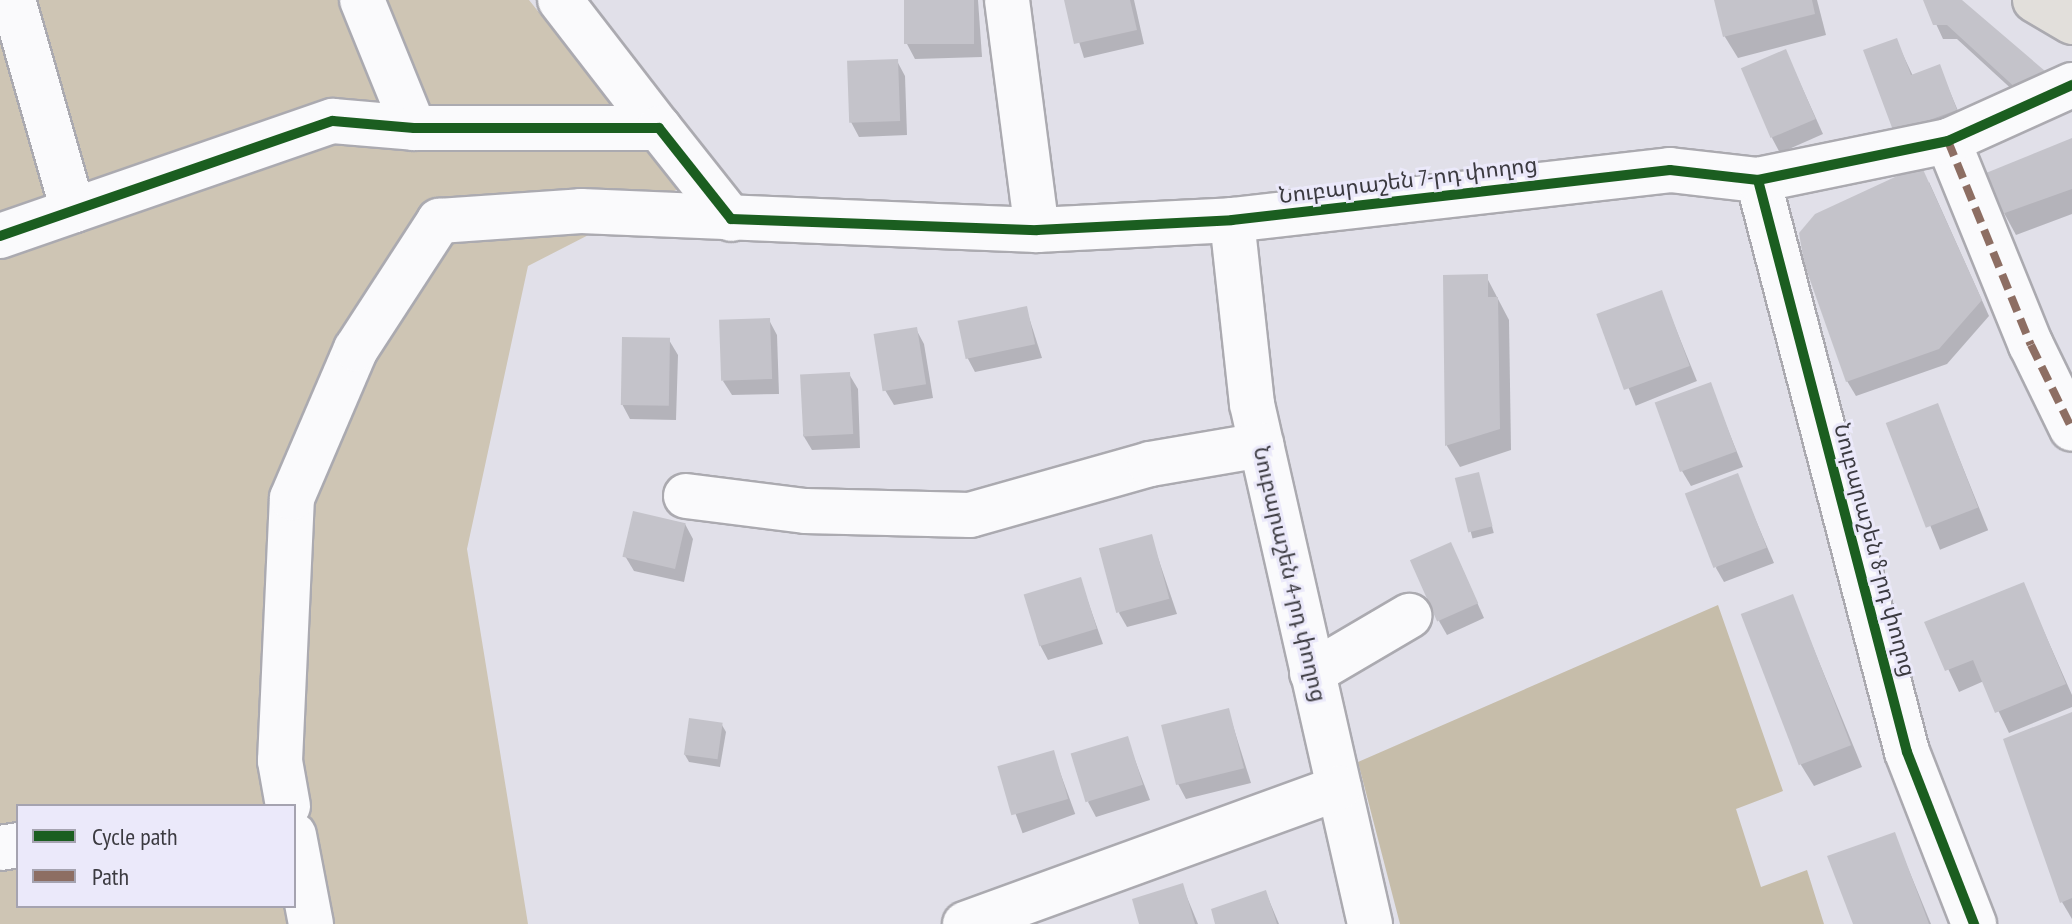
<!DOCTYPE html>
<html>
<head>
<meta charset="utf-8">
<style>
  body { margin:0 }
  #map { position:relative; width:2072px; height:924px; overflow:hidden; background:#e1e0e9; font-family:"PT Sans Narrow","Noto Sans Armenian",sans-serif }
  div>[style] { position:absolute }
  .green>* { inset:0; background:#cec5b4 }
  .forest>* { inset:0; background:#c6bdaa }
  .shadow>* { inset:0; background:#0003; transform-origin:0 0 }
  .building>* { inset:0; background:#c4c3ca; transform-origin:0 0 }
  .roads { filter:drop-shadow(2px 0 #abaab0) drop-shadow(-2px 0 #abaab0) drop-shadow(0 2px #abaab0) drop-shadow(0 -2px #abaab0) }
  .minor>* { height:44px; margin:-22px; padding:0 22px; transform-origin:22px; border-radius:22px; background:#fafafc }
  .major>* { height:44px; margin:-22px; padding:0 22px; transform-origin:22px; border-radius:22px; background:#e2dfdb }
  .quiet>* { height:8px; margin-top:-4px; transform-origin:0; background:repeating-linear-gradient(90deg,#8d6e63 0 16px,transparent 0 24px) }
  .cycleway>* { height:10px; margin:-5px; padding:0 5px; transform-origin:5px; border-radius:5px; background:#1b5e20 }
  span { translate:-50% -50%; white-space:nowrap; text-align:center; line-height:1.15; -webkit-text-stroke:6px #ebe9fa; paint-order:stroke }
  .street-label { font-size:22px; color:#3b3a40 }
  .legend { position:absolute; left:16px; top:804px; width:280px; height:104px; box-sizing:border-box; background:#ebe9fa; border:2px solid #a5a3b0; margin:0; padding:10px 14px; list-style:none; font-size:24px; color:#3b3a40 }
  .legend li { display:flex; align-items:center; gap:16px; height:40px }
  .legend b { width:40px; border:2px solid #a5a3b0 }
</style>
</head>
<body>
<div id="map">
  <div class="green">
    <i style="clip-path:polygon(evenodd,0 0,529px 0,680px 188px,528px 266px,467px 549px,528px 924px,0 924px,0 0,18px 806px,294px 806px,294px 906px,18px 906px,18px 806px)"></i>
  </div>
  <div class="forest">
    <i style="clip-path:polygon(1718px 605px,1783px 791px,1736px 809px,1761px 887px,1807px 870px,1824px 924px,1400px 924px,1358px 762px)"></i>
  </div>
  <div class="shadow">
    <i style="clip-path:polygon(906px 0,978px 0,982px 57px,915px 59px,907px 44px)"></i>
    <i style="clip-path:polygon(1066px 0,1134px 0,1144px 44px,1084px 58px)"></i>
    <i style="clip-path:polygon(1716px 0,1817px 0,1826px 35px,1738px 58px,1725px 37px)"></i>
    <i style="clip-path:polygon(1925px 0,1959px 0,2044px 73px,2052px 87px,2029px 105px,1957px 39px,1943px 39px)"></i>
    <i style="clip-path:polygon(1896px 40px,1913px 76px,1939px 66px,1964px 125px,1904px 147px)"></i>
    <i style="clip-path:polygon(1786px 52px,1823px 134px,1780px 153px,1772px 138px)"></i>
    <i style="clip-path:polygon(897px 61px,905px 76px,907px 135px,859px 137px,851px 122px)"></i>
    <i style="clip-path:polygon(2072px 141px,2072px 214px,2016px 235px,2004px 213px)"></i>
    <i style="clip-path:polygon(1929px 182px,1989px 316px,1947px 364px,1856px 396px,1847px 381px)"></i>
    <i style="clip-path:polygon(1486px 276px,1509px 320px,1511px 450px,1460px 467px,1447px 446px,1445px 277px)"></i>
    <i style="left:1661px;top:292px;width:96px;height:66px;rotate:68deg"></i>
    <i style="clip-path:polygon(1026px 308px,1042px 358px,975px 372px,967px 357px)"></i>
    <i style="clip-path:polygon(769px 320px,777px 335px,779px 394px,732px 395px,723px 381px)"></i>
    <i style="clip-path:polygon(916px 329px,924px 344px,933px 398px,894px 405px,885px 390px)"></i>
    <i style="clip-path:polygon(669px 340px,678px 355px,676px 420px,630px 419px,622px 404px)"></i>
    <i style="clip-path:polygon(849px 374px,858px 389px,860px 448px,812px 450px,803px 435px)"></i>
    <i style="clip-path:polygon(1710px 385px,1743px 467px,1691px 486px,1682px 471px)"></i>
    <i style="left:1938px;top:406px;width:134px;height:52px;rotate:68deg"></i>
    <i style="left:1478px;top:474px;width:61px;height:22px;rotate:75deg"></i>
    <i style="clip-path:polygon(1737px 476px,1774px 563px,1724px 582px,1716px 568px)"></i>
    <i style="clip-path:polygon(685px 524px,693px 539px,684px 582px,634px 571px,625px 556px)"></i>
    <i style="clip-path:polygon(1151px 537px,1177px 614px,1127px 627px,1119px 613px)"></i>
    <i style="clip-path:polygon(1458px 559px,1484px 618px,1447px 635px,1439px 621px)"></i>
    <i style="clip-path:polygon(1080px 579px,1103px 644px,1048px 660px,1040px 645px)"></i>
    <i style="clip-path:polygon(2023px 584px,2072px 695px,2072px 707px,2009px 733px,1984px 681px,1959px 692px,1927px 624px)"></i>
    <i style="clip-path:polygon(1792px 596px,1862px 767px,1814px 786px,1801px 765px)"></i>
    <i style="clip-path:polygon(1228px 710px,1251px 783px,1186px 799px,1178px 784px)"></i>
    <i style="clip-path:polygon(2072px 714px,2072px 919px,2062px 902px)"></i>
    <i style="clip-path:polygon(722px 725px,726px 732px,720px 767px,689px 762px,685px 755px)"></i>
    <i style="clip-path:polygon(1127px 739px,1150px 800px,1096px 817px,1088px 802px)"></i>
    <i style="left:1053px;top:753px;width:65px;height:56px;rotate:70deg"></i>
    <i style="clip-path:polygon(1894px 834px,1931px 924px,1855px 924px)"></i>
    <i style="clip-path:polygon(1182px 885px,1198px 924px,1141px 924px)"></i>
    <i style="clip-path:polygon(1266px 893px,1279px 924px,1218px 924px)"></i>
  </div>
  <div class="building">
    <i style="left:904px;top:0;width:70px;height:44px"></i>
    <i style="clip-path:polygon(1064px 0,1130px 0,1137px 30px,1074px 44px)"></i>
    <i style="clip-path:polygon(1714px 0,1812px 0,1815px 14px,1723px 37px)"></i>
    <i style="clip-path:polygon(1923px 0,1962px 0,2045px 71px,2019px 91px,1947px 25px,1933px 25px)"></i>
    <i style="clip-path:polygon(1897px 38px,1911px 75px,1940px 64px,1957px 110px,1894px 133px,1863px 50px)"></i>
    <i style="left:1786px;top:49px;width:76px;height:49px;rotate:67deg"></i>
    <i style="left:898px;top:59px;width:62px;height:51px;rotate:88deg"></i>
    <i style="clip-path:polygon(2072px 138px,2072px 189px,2002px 214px,1986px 173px)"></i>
    <i style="clip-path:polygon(1921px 165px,1982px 300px,1939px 349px,1846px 382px,1804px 263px,1799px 233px,1815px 214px)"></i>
    <i style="clip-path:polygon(1488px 274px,1488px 297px,1498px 297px,1500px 429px,1445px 446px,1443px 275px)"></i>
    <i style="left:1662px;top:290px;width:81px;height:70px;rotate:70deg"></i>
    <i style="left:1027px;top:306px;width:39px;height:71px;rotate:78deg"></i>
    <i style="left:770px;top:318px;width:61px;height:51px;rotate:88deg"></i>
    <i style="left:917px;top:327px;width:58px;height:44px;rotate:81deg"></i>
    <i style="left:622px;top:337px;width:48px;height:68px;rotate:1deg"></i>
    <i style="left:850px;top:372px;width:62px;height:50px;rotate:87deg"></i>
    <i style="left:1711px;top:382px;width:74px;height:60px;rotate:70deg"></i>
    <i style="left:1938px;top:403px;width:112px;height:56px;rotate:69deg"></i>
    <i style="left:1479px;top:472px;width:56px;height:25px;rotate:76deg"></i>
    <i style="left:1738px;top:473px;width:80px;height:57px;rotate:69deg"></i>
    <i style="left:633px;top:511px;width:54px;height:47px;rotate:13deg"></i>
    <i style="left:1152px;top:534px;width:67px;height:55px;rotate:75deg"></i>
    <i style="left:1451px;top:542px;width:67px;height:45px;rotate:66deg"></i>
    <i style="left:1081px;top:577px;width:54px;height:60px;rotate:73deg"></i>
    <i style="clip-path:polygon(2024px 582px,2066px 684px,1995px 713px,1973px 660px,1945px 671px,1924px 622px)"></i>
    <i style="left:1793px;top:594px;width:162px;height:56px;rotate:69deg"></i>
    <i style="left:1229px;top:708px;width:62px;height:70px;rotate:76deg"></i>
    <i style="clip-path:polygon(2072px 712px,2072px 898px,2060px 903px,2003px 739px)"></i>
    <i style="left:689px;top:718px;width:34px;height:37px;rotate:8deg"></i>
    <i style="left:1128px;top:736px;width:51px;height:60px;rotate:73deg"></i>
    <i style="left:1054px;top:750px;width:51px;height:59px;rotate:74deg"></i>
    <i style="clip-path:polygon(1895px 832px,1929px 924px,1853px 924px,1827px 856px)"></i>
    <i style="clip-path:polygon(1183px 883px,1195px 924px,1139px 924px,1132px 899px)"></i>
    <i style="clip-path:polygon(1266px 890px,1277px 924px,1215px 924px,1211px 909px)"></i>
  </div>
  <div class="roads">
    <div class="minor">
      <i style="left:13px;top:0;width:219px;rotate:74.1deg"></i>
      <i style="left:362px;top:0;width:138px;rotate:67.9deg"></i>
      <i style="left:560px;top:0;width:162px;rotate:52.3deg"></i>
      <i style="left:1007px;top:0;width:232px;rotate:82.6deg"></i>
      <i style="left:1948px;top:141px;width:220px;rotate:67.9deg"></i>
      <i style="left:2031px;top:345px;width:93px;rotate:64deg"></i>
      <i style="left:1758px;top:180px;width:591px;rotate:75.4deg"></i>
      <i style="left:1907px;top:752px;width:185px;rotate:68.7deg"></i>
      <i style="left:1232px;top:220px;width:185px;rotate:83.8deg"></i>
      <i style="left:1252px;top:404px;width:533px;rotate:77.21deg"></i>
      <i style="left:0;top:236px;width:352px;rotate:-19.1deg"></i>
      <i style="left:333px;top:121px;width:81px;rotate:4.9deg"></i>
      <i style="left:414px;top:128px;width:245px"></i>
      <i style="left:659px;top:128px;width:116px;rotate:51.6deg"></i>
      <i style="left:686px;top:496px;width:120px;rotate:7.2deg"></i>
      <i style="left:805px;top:511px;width:165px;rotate:1.4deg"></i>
      <i style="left:970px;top:515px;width:187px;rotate:-15.8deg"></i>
      <i style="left:1150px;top:464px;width:113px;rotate:-9.7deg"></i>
      <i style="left:1312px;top:673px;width:113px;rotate:-30.4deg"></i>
      <i style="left:288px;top:806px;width:46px;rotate:-100.1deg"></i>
      <i style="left:280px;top:761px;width:263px;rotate:-87.4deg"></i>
      <i style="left:292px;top:498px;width:162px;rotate:-66.8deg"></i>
      <i style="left:356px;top:349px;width:153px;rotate:-57deg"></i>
      <i style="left:439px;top:221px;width:142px;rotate:-4deg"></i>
      <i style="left:581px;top:211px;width:456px;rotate:2.4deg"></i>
      <i style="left:1037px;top:230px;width:195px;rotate:-2.9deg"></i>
      <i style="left:1232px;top:220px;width:441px;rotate:-6.5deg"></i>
      <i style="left:1670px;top:170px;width:89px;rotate:6.5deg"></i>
      <i style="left:1758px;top:180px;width:194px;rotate:-11.6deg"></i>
      <i style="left:1948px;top:141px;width:136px;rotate:-24.3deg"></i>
      <i style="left:294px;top:835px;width:91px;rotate:79.2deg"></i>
      <i style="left:0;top:848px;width:18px;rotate:-9deg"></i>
      <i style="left:965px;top:924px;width:398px;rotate:-20deg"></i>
    </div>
    <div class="major">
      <i style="left:2035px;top:0;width:43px;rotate:30.7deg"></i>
    </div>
  </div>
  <div class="quiet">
    <i style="left:1948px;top:141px;width:220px;rotate:67.9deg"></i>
    <i style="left:2031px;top:345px;width:93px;rotate:64deg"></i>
  </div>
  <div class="cycleway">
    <i style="left:1758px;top:180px;width:591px;rotate:75.4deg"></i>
    <i style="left:1907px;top:752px;width:185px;rotate:68.7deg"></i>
    <i style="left:0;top:236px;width:352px;rotate:-19.1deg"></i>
    <i style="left:333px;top:121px;width:81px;rotate:4.9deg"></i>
    <i style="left:414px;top:128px;width:245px"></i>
    <i style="left:659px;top:128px;width:116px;rotate:51.6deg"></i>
    <i style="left:731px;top:219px;width:306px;rotate:2.1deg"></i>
    <i style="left:1037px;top:230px;width:195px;rotate:-2.9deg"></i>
    <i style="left:1232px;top:220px;width:441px;rotate:-6.5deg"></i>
    <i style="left:1670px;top:170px;width:89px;rotate:6.5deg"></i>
    <i style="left:1758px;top:180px;width:194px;rotate:-11.6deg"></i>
    <i style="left:1948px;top:141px;width:136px;rotate:-24.3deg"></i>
  </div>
  <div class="street-label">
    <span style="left:1408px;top:180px;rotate:-7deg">Նուբարաշեն 7-րդ փողոց</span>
    <span style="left:1875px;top:550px;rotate:75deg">Նուբարաշեն 8-րդ փողոց</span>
    <span style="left:1290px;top:574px;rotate:77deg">Նուբարաշեն 4-րդ փողոց</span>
  </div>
  <ul class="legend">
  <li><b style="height:10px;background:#1b5e20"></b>Cycle path</li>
  <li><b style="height:10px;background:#8d6e63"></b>Path</li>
  </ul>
</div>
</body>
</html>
